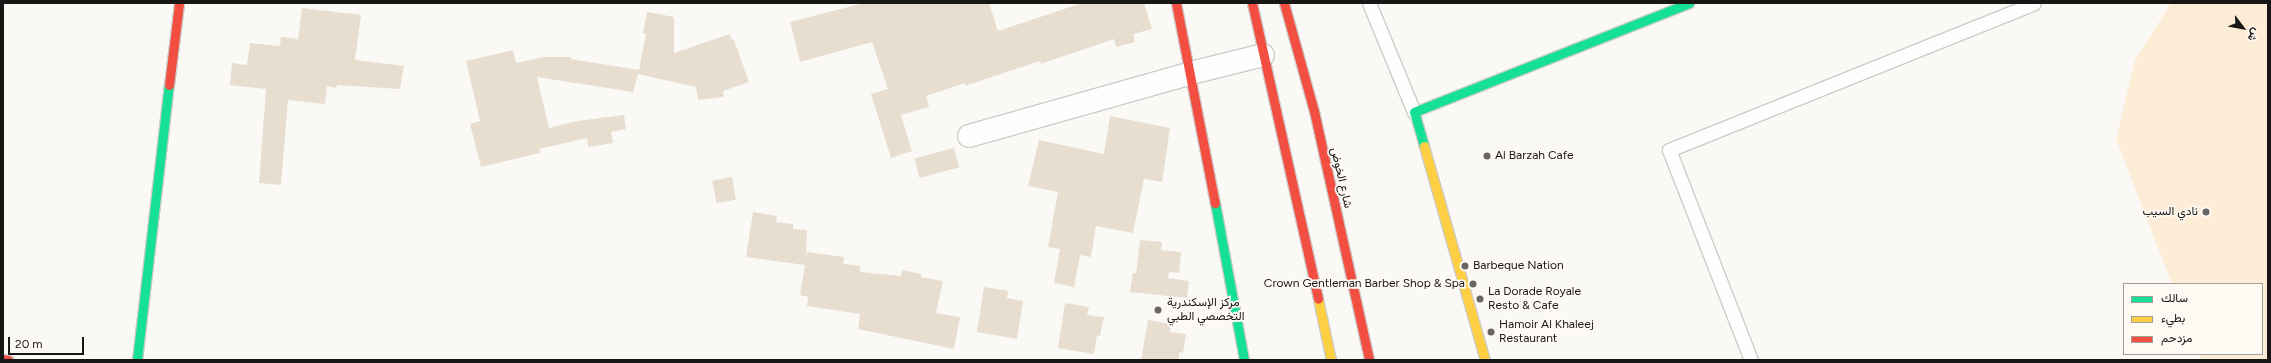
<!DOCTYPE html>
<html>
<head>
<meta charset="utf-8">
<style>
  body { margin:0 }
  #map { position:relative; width:2271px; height:363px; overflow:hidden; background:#fbf9f6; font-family:Figtree,Vazirmatn,sans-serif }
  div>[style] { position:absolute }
  .green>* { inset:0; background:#fdedd7 }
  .building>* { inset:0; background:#e7ded0; transform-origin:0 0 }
  .roads { filter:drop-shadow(1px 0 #cdccc9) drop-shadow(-1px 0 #cdccc9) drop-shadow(0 1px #cdccc9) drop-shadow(0 -1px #cdccc9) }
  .lane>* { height:13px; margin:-6.5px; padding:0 6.5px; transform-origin:6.5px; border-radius:6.5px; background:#fefefe }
  .street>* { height:22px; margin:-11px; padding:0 11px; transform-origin:11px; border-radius:11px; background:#fefefe }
  .fast>* { height:9px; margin:-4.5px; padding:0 4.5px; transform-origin:4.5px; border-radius:4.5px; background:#16e098 }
  .slow>* { height:9px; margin:-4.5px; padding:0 4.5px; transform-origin:4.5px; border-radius:4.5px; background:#ffcf43 }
  .jam>* { height:9px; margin:-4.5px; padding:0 4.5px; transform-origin:4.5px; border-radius:4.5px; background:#f24e42 }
  .dots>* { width:11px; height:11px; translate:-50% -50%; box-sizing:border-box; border:2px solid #fef9f3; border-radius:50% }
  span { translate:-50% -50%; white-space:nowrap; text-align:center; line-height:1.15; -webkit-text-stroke:3.5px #fef9f3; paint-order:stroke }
  .poi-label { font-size:12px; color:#191715 }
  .left { translate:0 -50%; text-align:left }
  .right { translate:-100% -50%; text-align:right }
  .street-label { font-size:12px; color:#191715 }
  .frame { position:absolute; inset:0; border:4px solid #191715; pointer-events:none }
  .legend { position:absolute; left:2123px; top:283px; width:140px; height:72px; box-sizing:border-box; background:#fef9f3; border:1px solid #a29f9a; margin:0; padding:5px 7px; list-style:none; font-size:12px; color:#191715 }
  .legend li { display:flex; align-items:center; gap:8px; height:20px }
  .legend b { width:20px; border:1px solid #a29f9a }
  .north { position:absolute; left:2223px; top:8px; width:40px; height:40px; -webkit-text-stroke:3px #fef9f3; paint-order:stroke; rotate:122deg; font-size:11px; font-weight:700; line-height:16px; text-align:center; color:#191715 }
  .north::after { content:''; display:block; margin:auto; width:14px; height:18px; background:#191715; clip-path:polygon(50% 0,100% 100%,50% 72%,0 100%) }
  .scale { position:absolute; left:8px; top:337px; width:76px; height:18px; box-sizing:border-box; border:2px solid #191715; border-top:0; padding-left:5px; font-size:12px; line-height:14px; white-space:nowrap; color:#191715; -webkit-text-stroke:3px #fef9f3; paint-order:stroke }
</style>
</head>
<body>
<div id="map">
  <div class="green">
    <i style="clip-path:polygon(2171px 3px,2268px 3px,2268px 360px,2201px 360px,2199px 354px,2262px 354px,2262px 284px,2172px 284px,2116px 139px,2135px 60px)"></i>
  </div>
  <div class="building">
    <i style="clip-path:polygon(864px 3px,989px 3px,998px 31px,1082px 3px,1144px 3px,1152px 29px,1133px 34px,1135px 42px,1116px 47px,1114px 39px,1041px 64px,1040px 61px,965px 86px,965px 83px,926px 96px,929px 107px,901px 115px,912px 151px,891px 158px,871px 94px,888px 89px,872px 42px,800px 62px,790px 22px)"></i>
    <i style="clip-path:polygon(302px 8px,361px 15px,355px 60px,404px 66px,400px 89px,337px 85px,336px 88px,327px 86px,325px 104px,288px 100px,281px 185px,259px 183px,266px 89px,230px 85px,232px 63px,247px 65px,250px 43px,280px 46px,281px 37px,298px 39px)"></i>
    <i style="clip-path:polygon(647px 12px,674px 17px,674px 53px,730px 34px,732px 40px,734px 40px,749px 82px,723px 91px,724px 97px,698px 100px,696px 87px,638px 74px,633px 92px,537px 77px,549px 128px,577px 121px,624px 115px,626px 129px,611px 132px,613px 143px,588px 147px,587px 138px,539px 149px,540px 153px,481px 167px,470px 124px,480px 121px,466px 61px,513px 50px,516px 63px,543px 57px,571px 57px,571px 59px,639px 70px,646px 34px,643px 33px)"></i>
    <i style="clip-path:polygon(1110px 116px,1170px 128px,1162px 182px,1144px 179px,1133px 233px,1096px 226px,1091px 257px,1080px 255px,1074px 287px,1054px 283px,1060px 249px,1048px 247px,1058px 192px,1028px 186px,1039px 140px,1104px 154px)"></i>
    <i style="left:954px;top:148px;width:20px;height:41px;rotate:75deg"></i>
    <i style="left:732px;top:177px;width:23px;height:20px;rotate:80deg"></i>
    <i style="clip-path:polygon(753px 212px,777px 216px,776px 222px,793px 224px,793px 229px,807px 230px,806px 259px,807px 252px,844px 257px,843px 264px,860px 266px,860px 272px,901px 276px,902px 270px,921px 274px,921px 277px,943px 281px,936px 313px,960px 317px,954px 349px,858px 329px,860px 314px,807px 306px,808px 297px,800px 295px,805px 265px,746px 257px)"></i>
    <i style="clip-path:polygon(1140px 240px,1162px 242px,1161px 250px,1181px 252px,1179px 273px,1169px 272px,1168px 278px,1189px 281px,1187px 298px,1130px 292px,1133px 273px,1136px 273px)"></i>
    <i style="clip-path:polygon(984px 287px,1008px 291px,1007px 298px,1023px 301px,1017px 339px,977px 332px)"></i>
    <i style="clip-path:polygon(1065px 303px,1089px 307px,1087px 315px,1104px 317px,1100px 336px,1097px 335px,1094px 354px,1058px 348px)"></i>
    <i style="clip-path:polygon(1148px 320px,1171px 324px,1170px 332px,1186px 334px,1183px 353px,1180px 352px,1178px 360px,1141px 360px)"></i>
  </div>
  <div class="roads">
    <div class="lane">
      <i style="left:1369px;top:3px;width:118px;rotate:67.6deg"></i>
      <i style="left:1751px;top:360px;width:225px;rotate:-111.3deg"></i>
      <i style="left:1669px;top:150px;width:393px;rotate:-21.9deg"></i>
    </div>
    <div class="street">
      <i style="left:969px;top:136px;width:231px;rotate:-15.8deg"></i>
      <i style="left:1191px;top:73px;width:74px;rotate:-14deg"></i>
    </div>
    <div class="fast">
      <i style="left:1424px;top:146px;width:35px;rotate:-106deg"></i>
      <i style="left:1414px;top:112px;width:296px;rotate:-21.6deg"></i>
      <i style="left:1215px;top:203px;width:160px;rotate:79.5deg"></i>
      <i style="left:137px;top:360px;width:277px;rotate:-83.4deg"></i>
    </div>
    <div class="slow">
      <i style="left:1424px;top:146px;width:223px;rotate:74.1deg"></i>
      <i style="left:1318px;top:299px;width:62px;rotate:78deg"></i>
    </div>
    <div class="jam">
      <i style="left:1176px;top:3px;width:204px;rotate:79deg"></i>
      <i style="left:1252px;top:3px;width:303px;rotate:77.4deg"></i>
      <i style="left:1284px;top:3px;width:112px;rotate:74.5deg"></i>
      <i style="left:1314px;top:111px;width:255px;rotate:77.5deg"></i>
      <i style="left:169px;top:85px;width:83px;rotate:-83deg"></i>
      <i style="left:3px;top:359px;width:5px;rotate:11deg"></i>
    </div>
  </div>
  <div class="dots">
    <i style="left:1487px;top:156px;background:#686664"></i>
    <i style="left:2206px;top:212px;background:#686664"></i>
    <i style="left:1465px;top:266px;background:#686664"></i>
    <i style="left:1473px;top:284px;background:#686664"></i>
    <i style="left:1480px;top:299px;background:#686664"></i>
    <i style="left:1158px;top:310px;background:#686664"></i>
    <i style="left:1491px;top:332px;background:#686664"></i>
  </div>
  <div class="poi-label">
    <span class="left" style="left:1495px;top:156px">Al Barzah Cafe</span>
    <span class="right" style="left:2198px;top:212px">نادي السيب</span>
    <span class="left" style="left:1473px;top:266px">Barbeque Nation</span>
    <span class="right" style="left:1465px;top:284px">Crown Gentleman Barber Shop &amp; Spa</span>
    <span class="left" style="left:1488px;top:299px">La Dorade Royale<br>Resto &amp; Cafe</span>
    <span class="left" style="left:1167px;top:310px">مركز الإسكندرية<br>التخصصي الطبي</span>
    <span class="left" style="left:1499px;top:332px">Hamoir Al Khaleej<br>Restaurant</span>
  </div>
  <div class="street-label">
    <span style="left:1341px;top:178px;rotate:77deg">شارع الخوض</span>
  </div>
  <div class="frame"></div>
  <ul class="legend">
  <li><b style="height:5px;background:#16e098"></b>سالك</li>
  <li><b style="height:5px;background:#ffcf43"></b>بطيء</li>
  <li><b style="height:5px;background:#f24e42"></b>مزدحم</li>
  </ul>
  <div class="north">ش</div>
  <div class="scale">20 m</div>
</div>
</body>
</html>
